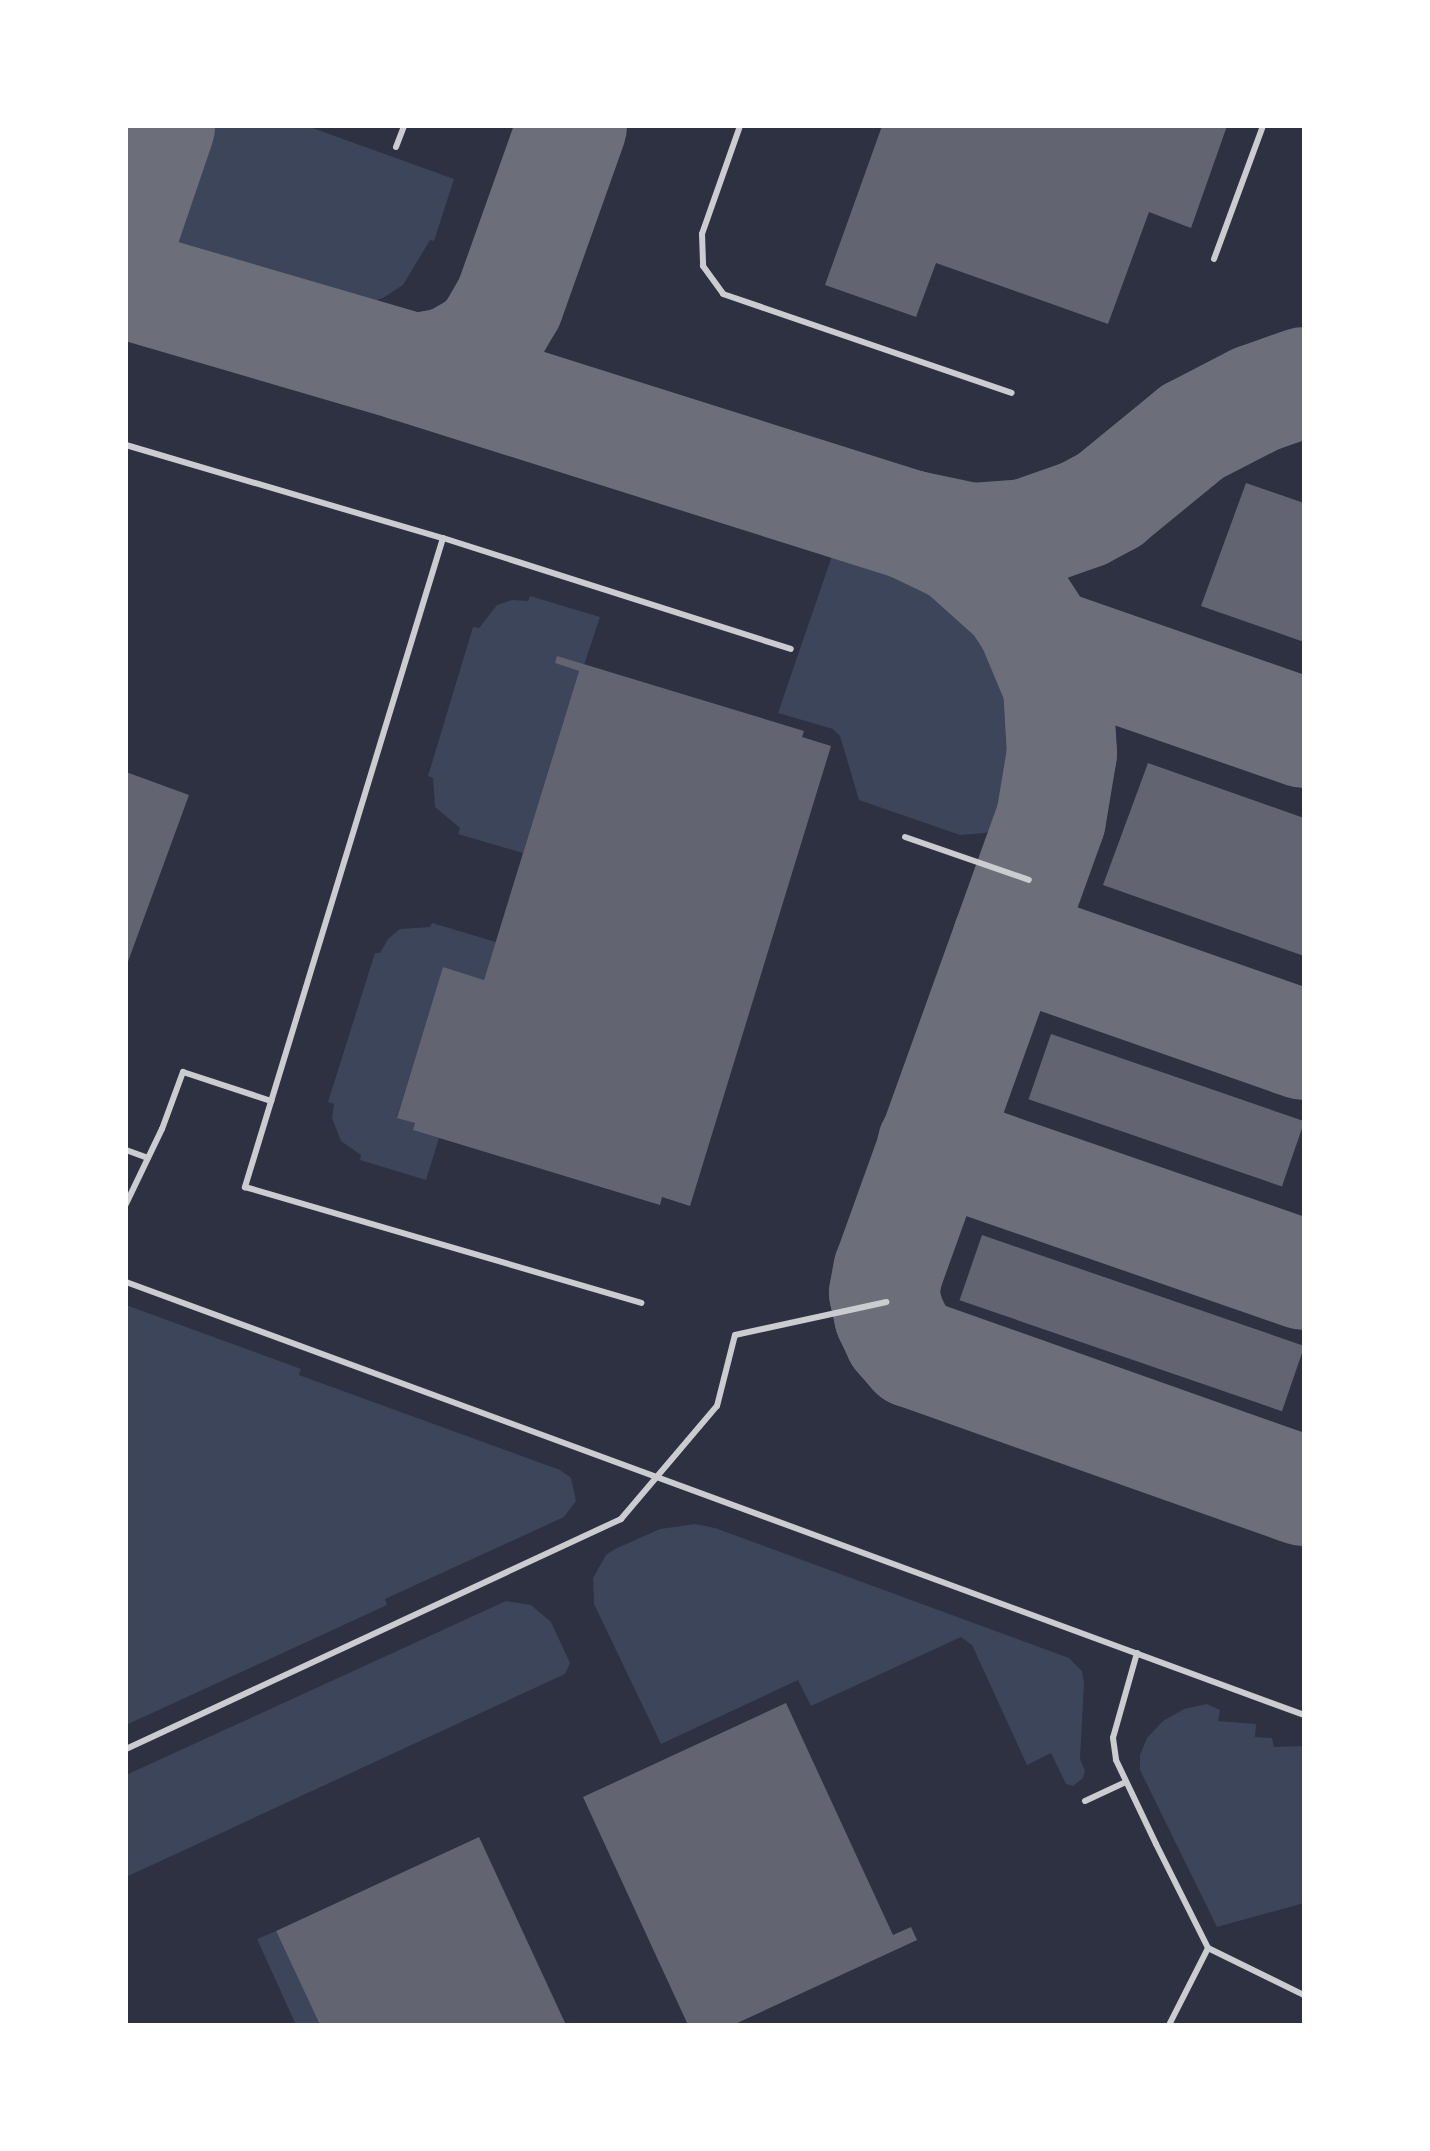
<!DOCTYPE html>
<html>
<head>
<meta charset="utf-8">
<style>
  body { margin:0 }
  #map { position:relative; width:1430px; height:2151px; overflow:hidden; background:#2d3142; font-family:"Archivo Narrow",sans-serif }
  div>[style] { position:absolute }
  .green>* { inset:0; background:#3c4559 }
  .taxiway>* { height:110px; margin:-55px; padding:0 55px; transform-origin:55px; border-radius:55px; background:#6c6f7a }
  .building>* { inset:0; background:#626471; transform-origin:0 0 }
  .service>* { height:6px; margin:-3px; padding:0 3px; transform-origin:3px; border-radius:3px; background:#caccd0 }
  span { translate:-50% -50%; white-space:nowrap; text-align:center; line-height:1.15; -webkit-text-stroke:6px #fff; paint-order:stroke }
  .frame { position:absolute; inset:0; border:128px solid #fff; pointer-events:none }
</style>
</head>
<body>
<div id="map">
  <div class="green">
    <i style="clip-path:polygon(190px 126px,307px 126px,454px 179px,434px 241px,430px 240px,403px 285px,383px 298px,361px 305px,335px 304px,334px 307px,190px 264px,191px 258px,166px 237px,161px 215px,163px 202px)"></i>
    <i style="clip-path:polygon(834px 550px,900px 574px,903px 570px,930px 580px,978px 618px,998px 642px,1020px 703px,1023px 740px,1023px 767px,1012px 806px,1000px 825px,985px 833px,960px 835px,859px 800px,840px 736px,833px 729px,778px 713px)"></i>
    <i style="clip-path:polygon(530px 596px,600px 617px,584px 665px,557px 657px,556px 663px,579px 671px,523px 853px,458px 834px,460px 828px,435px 807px,433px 778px,428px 776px,473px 627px,479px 628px,497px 605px,512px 600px,528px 601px)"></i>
    <i style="clip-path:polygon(432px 923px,496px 942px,484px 980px,443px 968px,397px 1117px,415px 1123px,414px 1130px,439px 1138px,426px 1180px,360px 1160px,361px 1155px,341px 1141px,332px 1118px,334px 1104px,328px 1102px,375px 953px,380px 953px,388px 939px,400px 929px,430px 927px)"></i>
    <i style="clip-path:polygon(126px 1305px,301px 1369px,299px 1375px,560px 1470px,571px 1478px,576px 1501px,564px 1517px,385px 1599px,387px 1605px,126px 1725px)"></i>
    <i style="clip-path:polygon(695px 1524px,715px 1528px,1069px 1658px,1082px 1671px,1084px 1683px,1080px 1759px,1085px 1771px,1083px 1778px,1073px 1786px,1066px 1784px,1051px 1753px,1027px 1765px,972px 1645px,961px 1637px,811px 1706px,798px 1680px,661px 1744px,594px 1604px,593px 1578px,606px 1555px,615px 1549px,660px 1529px)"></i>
    <i style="clip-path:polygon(506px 1601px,531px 1605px,551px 1622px,570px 1663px,565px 1674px,126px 1877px,126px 1775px)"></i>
    <i style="clip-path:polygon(1207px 1704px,1220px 1710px,1218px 1721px,1256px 1724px,1255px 1737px,1272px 1738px,1274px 1747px,1304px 1746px,1304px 1903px,1217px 1927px,1140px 1770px,1140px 1755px,1147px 1738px,1163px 1721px,1184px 1709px)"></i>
    <i style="clip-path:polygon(276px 1931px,320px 2025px,296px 2025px,257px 1939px)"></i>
  </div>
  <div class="taxiway">
    <i style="left:126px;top:226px;width:106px;rotate:-71.2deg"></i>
    <i style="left:126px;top:284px;width:292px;rotate:16.3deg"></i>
    <i style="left:406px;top:366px;width:528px;rotate:17.51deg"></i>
    <i style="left:910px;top:525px;width:62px;rotate:12deg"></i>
    <i style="left:971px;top:538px;width:55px;rotate:-4.2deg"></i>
    <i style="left:1026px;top:534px;width:60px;rotate:-19.3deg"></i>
    <i style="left:1083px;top:514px;width:30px;rotate:-28deg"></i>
    <i style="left:1109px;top:500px;width:107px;rotate:-39.3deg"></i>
    <i style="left:1192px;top:432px;width:72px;rotate:-27.3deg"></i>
    <i style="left:1256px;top:399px;width:51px;rotate:-19.5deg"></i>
    <i style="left:406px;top:366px;width:13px;rotate:9deg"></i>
    <i style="left:419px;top:368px;width:33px;rotate:-11deg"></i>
    <i style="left:451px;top:362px;width:34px;rotate:-30deg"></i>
    <i style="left:480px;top:345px;width:18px;rotate:-47deg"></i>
    <i style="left:492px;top:332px;width:34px;rotate:-60deg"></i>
    <i style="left:509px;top:303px;width:188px;rotate:-70.4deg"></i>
    <i style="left:910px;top:525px;width:55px;rotate:25.6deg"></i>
    <i style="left:960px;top:549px;width:75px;rotate:41.8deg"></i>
    <i style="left:1016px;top:599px;width:30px;rotate:57deg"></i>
    <i style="left:1032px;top:624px;width:67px;rotate:67.2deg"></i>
    <i style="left:1058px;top:686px;width:67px;rotate:86.6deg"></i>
    <i style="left:1062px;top:753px;width:67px;rotate:99.5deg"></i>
    <i style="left:1051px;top:819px;width:480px;rotate:109.8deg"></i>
    <i style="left:888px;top:1271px;width:22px;rotate:100deg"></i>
    <i style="left:884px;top:1293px;width:23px;rotate:77deg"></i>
    <i style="left:889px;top:1315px;width:23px;rotate:65deg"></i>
    <i style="left:899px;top:1336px;width:23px;rotate:49deg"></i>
    <i style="left:914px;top:1353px;width:414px;rotate:19.5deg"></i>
    <i style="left:1040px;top:641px;width:280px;rotate:19.2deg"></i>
    <i style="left:1007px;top:941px;width:315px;rotate:19.3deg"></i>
    <i style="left:932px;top:1146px;width:394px;rotate:19.1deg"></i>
  </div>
  <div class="building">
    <i style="clip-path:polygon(882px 126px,1227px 126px,1191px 228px,1149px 212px,1108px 324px,936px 263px,916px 317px,825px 285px)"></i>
    <i style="clip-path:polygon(1246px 483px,1304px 503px,1304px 642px,1201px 606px)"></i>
    <i style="clip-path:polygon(557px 656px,804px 731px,802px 737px,831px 746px,690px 1206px,662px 1197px,660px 1205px,413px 1130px,415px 1123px,397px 1118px,443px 967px,484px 980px,579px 671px,555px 663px)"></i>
    <i style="clip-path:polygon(1148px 763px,1304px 818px,1304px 956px,1103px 885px)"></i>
    <i style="clip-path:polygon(126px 772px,189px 795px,126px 967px)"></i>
    <i style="left:1051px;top:1034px;width:268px;height:69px;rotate:19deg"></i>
    <i style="left:982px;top:1235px;width:341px;height:69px;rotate:19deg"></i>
    <i style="clip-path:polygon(786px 1703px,893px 1935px,911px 1927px,917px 1940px,733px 2025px,688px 2025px,583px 1797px)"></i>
    <i style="clip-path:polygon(479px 1837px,566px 2025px,320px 2025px,276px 1931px)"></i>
  </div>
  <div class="service">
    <i style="left:740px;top:126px;width:114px;rotate:109.4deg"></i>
    <i style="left:702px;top:234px;width:32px;rotate:88deg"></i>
    <i style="left:703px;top:266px;width:34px;rotate:54deg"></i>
    <i style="left:723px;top:294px;width:305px;rotate:18.9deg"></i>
    <i style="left:396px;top:147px;width:22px;rotate:-69deg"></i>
    <i style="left:1214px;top:259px;width:142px;rotate:-69.8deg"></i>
    <i style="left:126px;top:445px;width:330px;rotate:16.4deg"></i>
    <i style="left:443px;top:538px;width:365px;rotate:17.7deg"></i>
    <i style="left:443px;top:538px;width:679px;rotate:106.97deg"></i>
    <i style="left:245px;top:1187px;width:413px;rotate:16.3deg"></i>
    <i style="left:905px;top:837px;width:131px;rotate:19.1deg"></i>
    <i style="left:126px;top:1150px;width:23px;rotate:20deg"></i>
    <i style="left:126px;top:1204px;width:83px;rotate:-64.4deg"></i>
    <i style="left:162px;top:1129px;width:61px;rotate:-69.8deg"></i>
    <i style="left:183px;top:1072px;width:93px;rotate:18.2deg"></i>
    <i style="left:126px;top:1282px;width:1255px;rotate:20.18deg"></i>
    <i style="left:1137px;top:1653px;width:88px;rotate:105.8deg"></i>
    <i style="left:1113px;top:1738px;width:22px;rotate:82deg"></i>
    <i style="left:1116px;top:1760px;width:93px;rotate:64.5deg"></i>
    <i style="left:1156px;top:1844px;width:116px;rotate:63.4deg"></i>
    <i style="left:1208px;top:1948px;width:107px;rotate:26.1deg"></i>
    <i style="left:126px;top:1749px;width:546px;rotate:-24.92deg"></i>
    <i style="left:621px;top:1519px;width:148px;rotate:-49.7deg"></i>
    <i style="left:717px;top:1406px;width:73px;rotate:-75.8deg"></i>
    <i style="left:735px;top:1335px;width:155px;rotate:-12.3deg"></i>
    <i style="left:1085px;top:1801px;width:45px;rotate:-24.9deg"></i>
    <i style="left:1169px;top:2025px;width:86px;rotate:-63.1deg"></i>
  </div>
  <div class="frame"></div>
</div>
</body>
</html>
